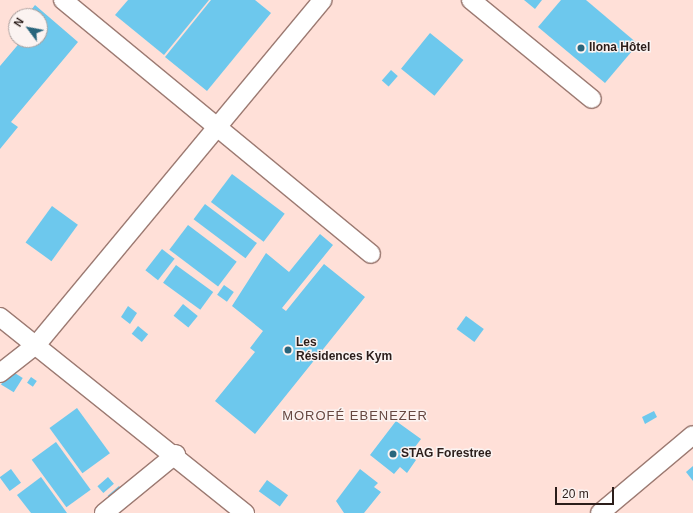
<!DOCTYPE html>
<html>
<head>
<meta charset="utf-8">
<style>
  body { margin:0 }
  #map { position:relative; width:693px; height:513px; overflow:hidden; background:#ffe0d8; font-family:Helvetica,sans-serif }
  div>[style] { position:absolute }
  .building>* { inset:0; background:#6dc8ed; transform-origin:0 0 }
  .roads { filter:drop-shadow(1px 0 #9c7a72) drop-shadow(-1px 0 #9c7a72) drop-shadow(0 1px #9c7a72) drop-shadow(0 -1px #9c7a72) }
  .minor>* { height:18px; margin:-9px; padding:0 9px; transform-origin:9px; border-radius:9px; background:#fff }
  .dots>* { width:11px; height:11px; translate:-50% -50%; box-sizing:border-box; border:2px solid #fbf3f1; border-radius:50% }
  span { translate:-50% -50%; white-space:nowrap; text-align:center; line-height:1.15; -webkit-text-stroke:3px #fbf3f1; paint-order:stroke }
  .poi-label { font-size:12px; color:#2b1d1a; font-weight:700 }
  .left { translate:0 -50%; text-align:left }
  .neighbourhood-label { font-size:13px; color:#664740; letter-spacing:1px }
  .north { position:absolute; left:8px; top:8px; width:40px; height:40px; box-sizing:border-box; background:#fbf3f1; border:1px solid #a89d9b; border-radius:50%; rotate:302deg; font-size:11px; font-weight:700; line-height:16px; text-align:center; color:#2b1d1a }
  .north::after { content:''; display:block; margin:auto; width:14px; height:18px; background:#29657c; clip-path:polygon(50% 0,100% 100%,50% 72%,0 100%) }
  .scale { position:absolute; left:555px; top:487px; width:59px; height:18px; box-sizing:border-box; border:2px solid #2b1d1a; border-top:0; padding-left:5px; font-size:12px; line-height:14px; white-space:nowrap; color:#2b1d1a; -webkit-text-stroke:3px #fbf3f1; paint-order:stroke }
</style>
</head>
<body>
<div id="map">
  <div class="building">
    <i style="clip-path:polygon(128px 0,209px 0,164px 55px,115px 15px)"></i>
    <i style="clip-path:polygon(211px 0,255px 0,271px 13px,207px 91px,165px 57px)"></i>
    <i style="clip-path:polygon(524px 0,542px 0,535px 9px)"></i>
    <i style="clip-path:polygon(561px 0,586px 0,638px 44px,605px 83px,538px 27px)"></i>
    <i style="clip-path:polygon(35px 5px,78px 42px,11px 122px,18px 127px,0 149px,0 66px,22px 40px,40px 40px,40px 16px,28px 14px)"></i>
    <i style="left:430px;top:33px;width:43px;height:46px;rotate:39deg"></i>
    <i style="left:391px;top:70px;width:9px;height:14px;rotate:41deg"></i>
    <i style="left:232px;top:174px;width:66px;height:35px;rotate:37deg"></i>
    <i style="left:205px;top:204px;width:65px;height:19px;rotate:37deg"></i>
    <i style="left:52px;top:206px;width:32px;height:45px;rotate:36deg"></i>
    <i style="left:188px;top:225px;width:61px;height:31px;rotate:37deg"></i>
    <i style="clip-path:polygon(320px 234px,333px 245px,282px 308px,286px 311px,324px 264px,365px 297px,255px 434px,215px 401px,255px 352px,250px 348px,263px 331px,232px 306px,266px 253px,289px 272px)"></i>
    <i style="left:162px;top:249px;width:16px;height:27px;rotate:38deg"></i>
    <i style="left:176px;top:265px;width:46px;height:22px;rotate:36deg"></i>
    <i style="left:224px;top:285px;width:12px;height:12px;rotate:35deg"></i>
    <i style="left:183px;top:304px;width:19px;height:15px;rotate:39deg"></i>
    <i style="clip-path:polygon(128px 306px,137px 313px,130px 324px,121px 317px)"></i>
    <i style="left:466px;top:316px;width:22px;height:16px;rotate:36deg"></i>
    <i style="left:138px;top:326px;width:13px;height:10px;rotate:39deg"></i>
    <i style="left:10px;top:370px;width:15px;height:17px;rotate:32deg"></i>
    <i style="left:31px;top:377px;width:7px;height:7px;rotate:34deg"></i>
    <i style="left:77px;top:408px;width:56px;height:34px;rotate:54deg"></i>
    <i style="clip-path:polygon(654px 411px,657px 417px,645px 424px,642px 417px)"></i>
    <i style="clip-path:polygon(396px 421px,421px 439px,409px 455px,416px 460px,407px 473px,400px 467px,394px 474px,370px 455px)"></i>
    <i style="left:56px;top:442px;width:59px;height:30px;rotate:54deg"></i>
    <i style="clip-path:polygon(693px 466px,693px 481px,686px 472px)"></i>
    <i style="left:11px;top:469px;width:17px;height:14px;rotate:54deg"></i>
    <i style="clip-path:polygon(360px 469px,378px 483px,374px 487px,381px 492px,364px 513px,344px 513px,336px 501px)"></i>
    <i style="clip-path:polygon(41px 477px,67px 513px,31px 513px,17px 495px)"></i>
    <i style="left:108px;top:477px;width:9px;height:14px;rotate:49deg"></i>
    <i style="left:267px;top:480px;width:26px;height:14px;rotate:36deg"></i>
    <i style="left:119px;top:486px;width:9px;height:15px;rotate:49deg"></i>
  </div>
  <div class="roads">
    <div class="minor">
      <i style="left:63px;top:0;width:399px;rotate:39.5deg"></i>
      <i style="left:471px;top:0;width:156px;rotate:39.3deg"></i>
      <i style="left:0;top:317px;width:314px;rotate:38.7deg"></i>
      <i style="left:0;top:373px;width:47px;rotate:-38.1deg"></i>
      <i style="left:37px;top:344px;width:447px;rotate:-50.3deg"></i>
      <i style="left:104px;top:513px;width:93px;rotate:-39.3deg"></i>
      <i style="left:600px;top:513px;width:121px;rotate:-40deg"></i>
    </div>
  </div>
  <div class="dots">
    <i style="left:581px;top:48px;background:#29657c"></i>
    <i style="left:288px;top:350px;background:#29657c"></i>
    <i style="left:393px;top:454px;background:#29657c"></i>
  </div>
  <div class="poi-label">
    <span class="left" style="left:589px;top:48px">Ilona Hôtel</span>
    <span class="left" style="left:296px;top:350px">Les<br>Résidences Kym</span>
    <span class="left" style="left:401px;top:454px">STAG Forestree</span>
  </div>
  <div class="neighbourhood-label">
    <span style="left:355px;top:416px">MOROFÉ EBENEZER</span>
  </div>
  <div class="north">N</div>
  <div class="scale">20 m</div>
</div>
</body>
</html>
